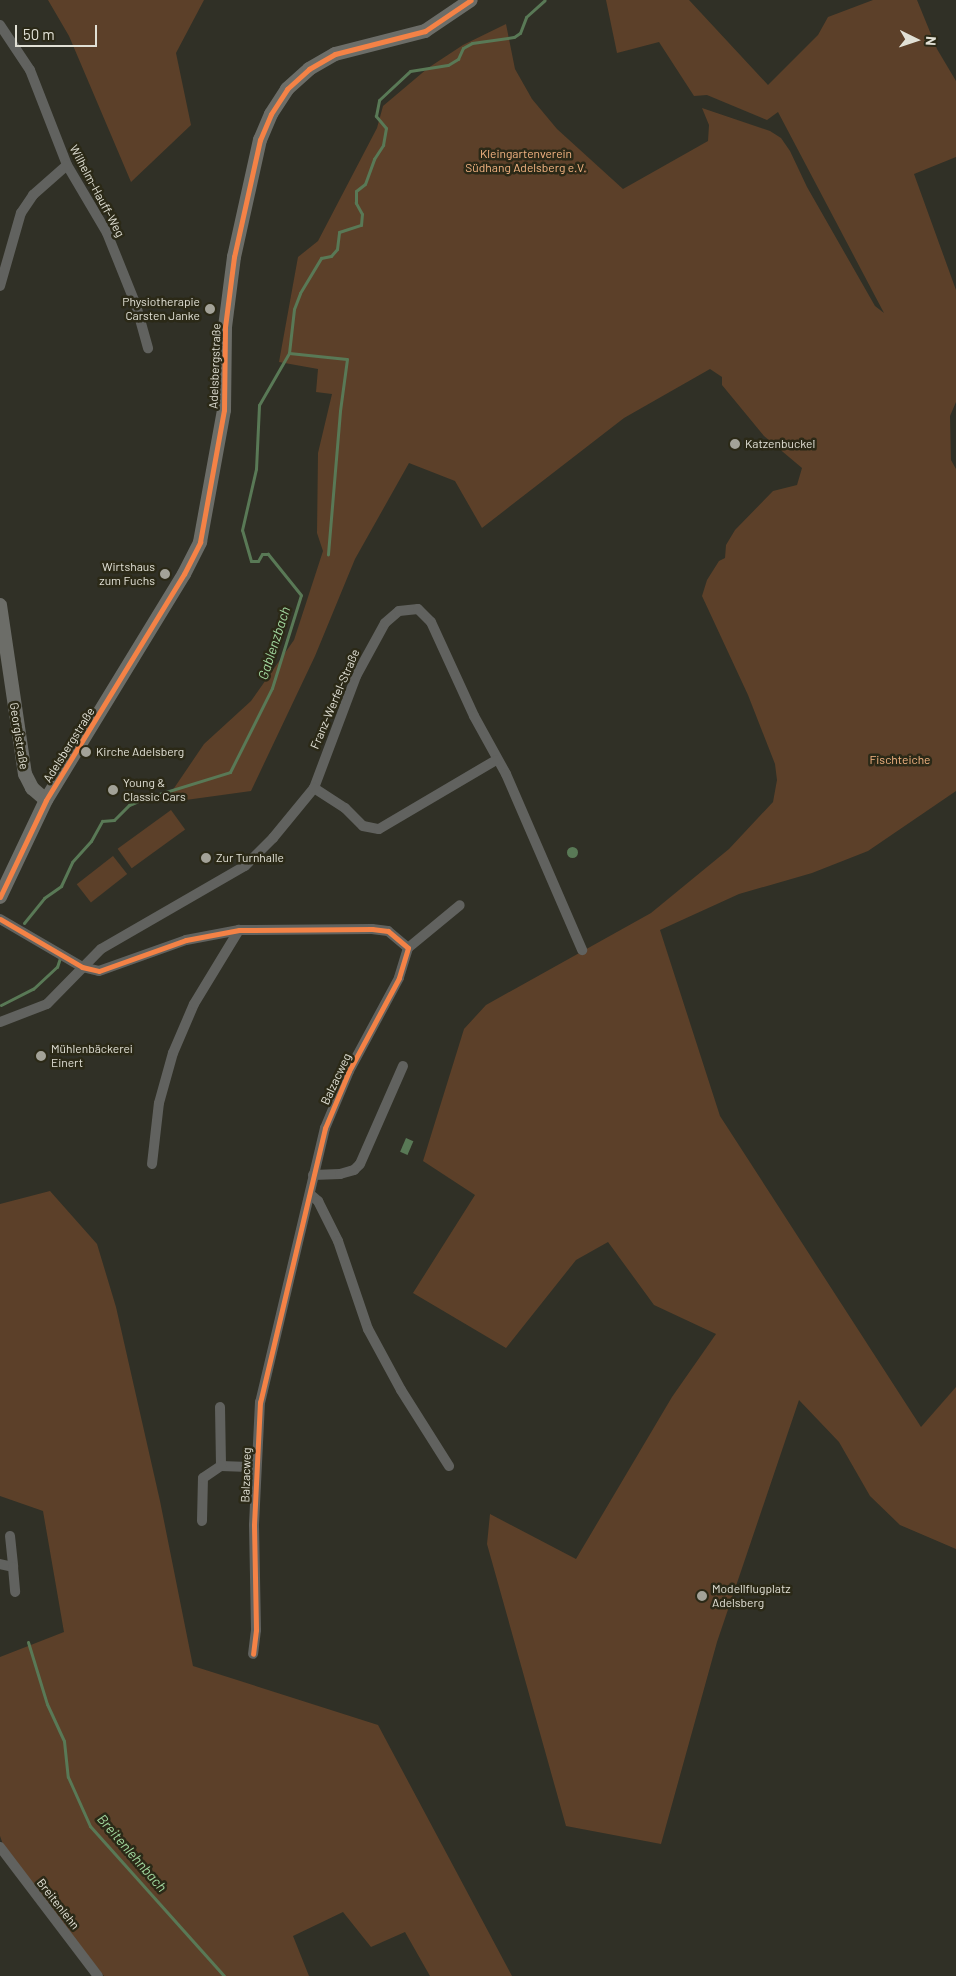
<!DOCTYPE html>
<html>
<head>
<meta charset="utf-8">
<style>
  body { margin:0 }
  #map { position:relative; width:956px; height:1976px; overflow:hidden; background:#303026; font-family:Barlow,sans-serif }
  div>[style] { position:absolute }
  .green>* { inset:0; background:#5c4029; transform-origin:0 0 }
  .water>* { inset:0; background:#597956; transform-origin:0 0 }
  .round { border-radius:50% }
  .stream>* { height:3px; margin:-1.5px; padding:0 1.5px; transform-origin:1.5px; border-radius:1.5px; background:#597956 }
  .street>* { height:10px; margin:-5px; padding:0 5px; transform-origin:5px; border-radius:5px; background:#61625f }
  .secondary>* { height:14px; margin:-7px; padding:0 7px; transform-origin:7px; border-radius:7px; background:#6c6d68 }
  .cycleway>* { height:5px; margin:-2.5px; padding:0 2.5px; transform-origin:2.5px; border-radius:2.5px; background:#f48246 }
  .dots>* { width:14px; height:14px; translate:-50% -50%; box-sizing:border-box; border:2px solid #2b2917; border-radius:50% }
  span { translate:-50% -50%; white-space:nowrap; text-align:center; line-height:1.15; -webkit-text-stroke:5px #2b2917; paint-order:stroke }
  .park-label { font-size:12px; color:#f3b482 }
  .street-label { font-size:12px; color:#e1e0d5 }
  .poi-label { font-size:12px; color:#e1e0d5 }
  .right { translate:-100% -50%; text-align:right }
  .left { translate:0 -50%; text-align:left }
  .water-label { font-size:14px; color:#a1d89e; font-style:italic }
  .north { position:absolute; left:891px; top:15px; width:50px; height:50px; -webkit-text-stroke:4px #2b2917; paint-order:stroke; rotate:94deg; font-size:14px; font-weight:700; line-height:20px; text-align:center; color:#e1e0d5 }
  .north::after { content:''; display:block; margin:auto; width:18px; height:22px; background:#e1e0d5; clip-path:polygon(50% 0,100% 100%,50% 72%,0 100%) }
  .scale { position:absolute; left:15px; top:25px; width:82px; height:22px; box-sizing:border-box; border:2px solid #e1e0d5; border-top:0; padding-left:6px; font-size:15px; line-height:18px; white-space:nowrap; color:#e1e0d5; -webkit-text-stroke:4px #2b2917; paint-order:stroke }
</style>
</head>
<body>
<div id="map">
  <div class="green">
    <i style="clip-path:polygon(48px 0,204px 0,176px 53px,191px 125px,131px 182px,69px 36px)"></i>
    <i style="clip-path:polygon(606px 0,689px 0,768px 85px,818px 35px,828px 17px,873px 0,917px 0,937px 49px,956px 81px,956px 157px,914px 174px,956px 290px,956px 402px,950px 416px,951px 460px,956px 469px,956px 791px,868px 851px,812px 873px,739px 894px,660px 930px,720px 1116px,921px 1427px,956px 1387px,956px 1549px,900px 1525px,870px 1496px,839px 1442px,799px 1400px,717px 1642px,661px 1844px,566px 1826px,487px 1544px,490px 1514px,576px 1559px,672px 1397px,716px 1334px,654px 1305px,608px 1242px,576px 1260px,506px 1348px,413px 1293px,475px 1195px,423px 1161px,464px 1029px,486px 1005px,651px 913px,729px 849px,773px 802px,777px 780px,775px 764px,748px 695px,702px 596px,707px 580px,719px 561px,725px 558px,726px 545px,735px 530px,773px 491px,797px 485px,802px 468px,764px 436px,722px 385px,722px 377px,710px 369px,624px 418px,482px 528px,455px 481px,409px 463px,355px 559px,315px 656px,251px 791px,164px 803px,204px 744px,251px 701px,294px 640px,323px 551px,317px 533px,318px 453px,332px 394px,316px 392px,318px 369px,279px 362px,298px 257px,318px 241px,377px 128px,383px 106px,428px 68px,463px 45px,506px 24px,515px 69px,532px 99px,557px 129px,623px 189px,708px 141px,709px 125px,702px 108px,770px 131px,781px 138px,790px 151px,807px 187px,875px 306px,884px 313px,778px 112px,767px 120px,707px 95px,694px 96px,659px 42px,617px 53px)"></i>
    <i style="left:171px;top:810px;width:24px;height:66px;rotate:54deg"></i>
    <i style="left:113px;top:856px;width:23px;height:46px;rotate:52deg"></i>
    <i style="clip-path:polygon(50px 1191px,97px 1244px,116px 1307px,160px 1501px,193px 1666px,378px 1725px,512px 1976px,430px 1976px,405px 1932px,371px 1947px,343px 1912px,293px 1936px,309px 1976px,104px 1976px,5px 1850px,0 1836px,0 1657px,64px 1632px,43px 1511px,0 1496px,0 1204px)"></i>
  </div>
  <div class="water">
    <i class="round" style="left:566.5px;top:846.5px;width:11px;height:11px"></i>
    <i style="left:406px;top:1138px;width:8px;height:15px;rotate:23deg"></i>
  </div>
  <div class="stream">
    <i style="left:289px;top:353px;width:58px;rotate:5.9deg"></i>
    <i style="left:347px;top:359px;width:52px;rotate:97.7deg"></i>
    <i style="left:340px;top:411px;width:144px;rotate:94.8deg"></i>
    <i style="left:24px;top:923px;width:32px;rotate:-51deg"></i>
    <i style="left:44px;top:898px;width:21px;rotate:-35deg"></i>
    <i style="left:61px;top:886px;width:26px;rotate:-65deg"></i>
    <i style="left:72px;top:862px;width:28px;rotate:-48deg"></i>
    <i style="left:91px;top:841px;width:23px;rotate:-61deg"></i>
    <i style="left:102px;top:821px;width:12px;rotate:-5deg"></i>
    <i style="left:114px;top:820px;width:21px;rotate:-45deg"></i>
    <i style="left:129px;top:805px;width:15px;rotate:-23deg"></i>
    <i style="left:143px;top:799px;width:91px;rotate:-17.2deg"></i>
    <i style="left:230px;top:772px;width:94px;rotate:-63.4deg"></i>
    <i style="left:272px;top:688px;width:97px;rotate:-72.7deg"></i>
    <i style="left:301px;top:595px;width:53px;rotate:-128.8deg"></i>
    <i style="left:268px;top:554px;width:6px;rotate:180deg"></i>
    <i style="left:262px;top:554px;width:8px;rotate:120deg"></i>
    <i style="left:258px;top:561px;width:7px;rotate:180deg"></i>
    <i style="left:251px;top:561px;width:32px;rotate:-106deg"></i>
    <i style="left:242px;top:530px;width:63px;rotate:-77.1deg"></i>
    <i style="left:256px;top:469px;width:64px;rotate:-87.3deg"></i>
    <i style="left:259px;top:405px;width:60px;rotate:-60deg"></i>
    <i style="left:289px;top:353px;width:44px;rotate:-83.5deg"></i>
    <i style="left:294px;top:309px;width:17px;rotate:-69deg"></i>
    <i style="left:300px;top:293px;width:41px;rotate:-59deg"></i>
    <i style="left:321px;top:258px;width:10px;rotate:-11deg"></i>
    <i style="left:331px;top:256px;width:9px;rotate:-49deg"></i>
    <i style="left:337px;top:249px;width:17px;rotate:-83deg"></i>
    <i style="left:339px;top:232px;width:23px;rotate:-18deg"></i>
    <i style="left:361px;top:225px;width:11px;rotate:-85deg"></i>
    <i style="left:362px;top:214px;width:13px;rotate:-119deg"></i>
    <i style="left:356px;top:203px;width:12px;rotate:-90deg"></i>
    <i style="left:356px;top:191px;width:11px;rotate:-38deg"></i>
    <i style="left:365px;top:184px;width:27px;rotate:-70deg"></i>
    <i style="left:374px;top:159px;width:17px;rotate:-57deg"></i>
    <i style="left:383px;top:145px;width:17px;rotate:-80deg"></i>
    <i style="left:386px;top:128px;width:16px;rotate:-130deg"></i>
    <i style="left:376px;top:116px;width:16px;rotate:-79deg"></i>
    <i style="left:379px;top:100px;width:42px;rotate:-43.1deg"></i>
    <i style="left:410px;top:71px;width:38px;rotate:-9deg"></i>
    <i style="left:448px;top:65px;width:12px;rotate:-31deg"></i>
    <i style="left:458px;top:59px;width:12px;rotate:-66deg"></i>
    <i style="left:463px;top:48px;width:10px;rotate:-29deg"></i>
    <i style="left:472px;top:43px;width:42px;rotate:-8.1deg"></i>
    <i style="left:514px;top:37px;width:7px;rotate:-34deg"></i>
    <i style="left:520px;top:33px;width:17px;rotate:-69deg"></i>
    <i style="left:526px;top:17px;width:25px;rotate:-42deg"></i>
    <i style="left:1px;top:1005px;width:36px;rotate:-27deg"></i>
    <i style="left:33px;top:989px;width:33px;rotate:-43deg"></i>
    <i style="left:57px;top:967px;width:9px;rotate:-72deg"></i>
    <i style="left:28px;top:1642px;width:65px;rotate:73deg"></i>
    <i style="left:47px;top:1704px;width:41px;rotate:65.3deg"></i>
    <i style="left:64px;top:1741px;width:36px;rotate:84deg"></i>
    <i style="left:68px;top:1777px;width:54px;rotate:65.8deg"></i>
    <i style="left:90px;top:1826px;width:201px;rotate:48.2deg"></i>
  </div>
  <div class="street">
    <i style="left:0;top:25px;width:54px;rotate:56.3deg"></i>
    <i style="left:30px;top:70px;width:102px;rotate:68.7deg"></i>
    <i style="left:67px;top:165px;width:79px;rotate:59.5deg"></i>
    <i style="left:107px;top:233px;width:78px;rotate:68.1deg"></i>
    <i style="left:136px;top:305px;width:45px;rotate:74.4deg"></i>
    <i style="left:0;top:286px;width:76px;rotate:-74deg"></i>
    <i style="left:21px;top:213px;width:22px;rotate:-56deg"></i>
    <i style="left:33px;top:195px;width:45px;rotate:-41.4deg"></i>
    <i style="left:314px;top:788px;width:120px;rotate:-69.4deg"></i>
    <i style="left:356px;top:676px;width:60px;rotate:-61.3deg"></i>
    <i style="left:385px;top:623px;width:18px;rotate:-41deg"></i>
    <i style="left:399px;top:611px;width:19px;rotate:-6deg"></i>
    <i style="left:418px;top:609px;width:18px;rotate:45deg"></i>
    <i style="left:431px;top:622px;width:103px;rotate:65.4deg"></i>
    <i style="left:474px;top:716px;width:66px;rotate:61.1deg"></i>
    <i style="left:506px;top:774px;width:192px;rotate:66.6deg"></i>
    <i style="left:0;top:919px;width:95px;rotate:30.3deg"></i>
    <i style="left:82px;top:967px;width:17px;rotate:13deg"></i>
    <i style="left:99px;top:971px;width:92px;rotate:-19.6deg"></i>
    <i style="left:186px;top:940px;width:54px;rotate:-10.7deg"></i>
    <i style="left:239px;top:930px;width:133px;rotate:-0.4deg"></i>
    <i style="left:372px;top:929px;width:16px;rotate:7deg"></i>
    <i style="left:388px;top:931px;width:26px;rotate:40deg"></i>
    <i style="left:408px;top:948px;width:31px;rotate:107deg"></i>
    <i style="left:399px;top:978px;width:106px;rotate:118.3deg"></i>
    <i style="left:349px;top:1071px;width:62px;rotate:112.8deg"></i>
    <i style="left:325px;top:1128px;width:282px;rotate:103.3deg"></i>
    <i style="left:260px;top:1402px;width:123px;rotate:92.8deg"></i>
    <i style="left:254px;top:1525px;width:105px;rotate:88.9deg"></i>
    <i style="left:256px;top:1630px;width:24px;rotate:97deg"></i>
    <i style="left:408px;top:948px;width:67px;rotate:-39.6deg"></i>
    <i style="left:0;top:1022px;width:50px;rotate:-21deg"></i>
    <i style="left:47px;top:1004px;width:77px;rotate:-45.5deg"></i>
    <i style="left:101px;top:949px;width:166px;rotate:-30deg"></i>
    <i style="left:245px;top:866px;width:40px;rotate:-45deg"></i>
    <i style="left:273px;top:838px;width:65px;rotate:-50.6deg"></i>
    <i style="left:314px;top:788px;width:37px;rotate:33deg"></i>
    <i style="left:345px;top:808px;width:25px;rotate:45deg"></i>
    <i style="left:363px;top:826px;width:16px;rotate:11deg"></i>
    <i style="left:379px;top:829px;width:136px;rotate:-30.5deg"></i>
    <i style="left:152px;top:1164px;width:61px;rotate:-83.5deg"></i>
    <i style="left:159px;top:1103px;width:52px;rotate:-74.4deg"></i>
    <i style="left:173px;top:1053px;width:53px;rotate:-66.8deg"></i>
    <i style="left:194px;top:1004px;width:87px;rotate:-58.7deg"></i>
    <i style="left:313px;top:1175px;width:27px;rotate:-2deg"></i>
    <i style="left:340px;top:1174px;width:15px;rotate:-16deg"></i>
    <i style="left:354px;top:1170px;width:8px;rotate:-45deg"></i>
    <i style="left:360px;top:1164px;width:107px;rotate:-66.3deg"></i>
    <i style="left:310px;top:1194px;width:11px;rotate:41deg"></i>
    <i style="left:318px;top:1201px;width:45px;rotate:63.4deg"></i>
    <i style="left:338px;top:1241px;width:93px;rotate:71.2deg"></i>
    <i style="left:368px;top:1329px;width:69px;rotate:61.6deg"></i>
    <i style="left:401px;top:1390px;width:90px;rotate:57.7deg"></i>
    <i style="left:220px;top:1407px;width:59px;rotate:89deg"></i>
    <i style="left:221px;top:1466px;width:35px;rotate:2deg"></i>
    <i style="left:202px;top:1521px;width:43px;rotate:-88.7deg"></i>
    <i style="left:203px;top:1478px;width:22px;rotate:-34deg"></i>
    <i style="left:10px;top:1536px;width:31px;rotate:84deg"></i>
    <i style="left:0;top:1564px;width:13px;rotate:13deg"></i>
    <i style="left:13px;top:1567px;width:25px;rotate:85deg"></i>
    <i style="left:0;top:1847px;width:162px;rotate:52.8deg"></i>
  </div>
  <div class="secondary">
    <i style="left:0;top:605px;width:171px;rotate:81.6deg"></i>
    <i style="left:25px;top:774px;width:16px;rotate:63deg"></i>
    <i style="left:32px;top:788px;width:18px;rotate:41deg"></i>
    <i style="left:0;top:897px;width:107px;rotate:-64.6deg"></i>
    <i style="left:46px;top:800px;width:265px;rotate:-58.6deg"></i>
    <i style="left:184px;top:574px;width:36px;rotate:-63deg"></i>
    <i style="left:200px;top:542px;width:134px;rotate:-79.7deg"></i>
    <i style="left:224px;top:410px;width:83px;rotate:-89.3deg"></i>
    <i style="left:225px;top:327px;width:71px;rotate:-82.7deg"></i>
    <i style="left:234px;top:257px;width:120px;rotate:-77.5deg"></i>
    <i style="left:260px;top:140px;width:28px;rotate:-67deg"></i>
    <i style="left:271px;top:114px;width:30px;rotate:-57deg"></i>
    <i style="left:287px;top:89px;width:30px;rotate:-42deg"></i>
    <i style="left:309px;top:69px;width:30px;rotate:-30deg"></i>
    <i style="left:335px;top:54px;width:93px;rotate:-14.3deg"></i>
    <i style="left:425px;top:31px;width:55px;rotate:-34deg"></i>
  </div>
  <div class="cycleway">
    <i style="left:0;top:897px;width:107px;rotate:-64.6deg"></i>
    <i style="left:46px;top:800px;width:265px;rotate:-58.6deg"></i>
    <i style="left:184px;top:574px;width:36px;rotate:-63deg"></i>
    <i style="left:200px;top:542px;width:134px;rotate:-79.7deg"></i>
    <i style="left:224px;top:410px;width:83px;rotate:-89.3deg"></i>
    <i style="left:225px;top:327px;width:71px;rotate:-82.7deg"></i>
    <i style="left:234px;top:257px;width:120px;rotate:-77.5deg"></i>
    <i style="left:260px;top:140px;width:28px;rotate:-67deg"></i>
    <i style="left:271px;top:114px;width:30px;rotate:-57deg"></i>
    <i style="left:287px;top:89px;width:30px;rotate:-42deg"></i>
    <i style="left:309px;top:69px;width:30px;rotate:-30deg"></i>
    <i style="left:335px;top:54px;width:93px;rotate:-14.3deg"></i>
    <i style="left:425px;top:31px;width:55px;rotate:-34deg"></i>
    <i style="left:0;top:919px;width:95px;rotate:30.3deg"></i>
    <i style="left:82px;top:967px;width:17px;rotate:13deg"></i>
    <i style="left:99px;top:971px;width:92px;rotate:-19.6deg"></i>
    <i style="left:186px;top:940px;width:54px;rotate:-10.7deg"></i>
    <i style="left:239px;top:930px;width:133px;rotate:-0.4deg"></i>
    <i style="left:372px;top:929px;width:16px;rotate:7deg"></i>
    <i style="left:388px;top:931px;width:26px;rotate:40deg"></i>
    <i style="left:408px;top:948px;width:31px;rotate:107deg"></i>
    <i style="left:399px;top:978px;width:106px;rotate:118.3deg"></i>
    <i style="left:349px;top:1071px;width:62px;rotate:112.8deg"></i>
    <i style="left:325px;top:1128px;width:282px;rotate:103.3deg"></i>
    <i style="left:260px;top:1402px;width:123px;rotate:92.8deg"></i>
    <i style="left:254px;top:1525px;width:105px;rotate:88.9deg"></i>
    <i style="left:256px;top:1630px;width:24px;rotate:97deg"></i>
  </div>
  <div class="dots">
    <i style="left:210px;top:309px;background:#a3a298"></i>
    <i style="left:735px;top:444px;background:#a3a298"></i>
    <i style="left:165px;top:574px;background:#a3a298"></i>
    <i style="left:86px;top:752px;background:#a3a298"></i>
    <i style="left:113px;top:790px;background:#a3a298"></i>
    <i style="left:206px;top:858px;background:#a3a298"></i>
    <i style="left:41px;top:1056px;background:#a3a298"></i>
    <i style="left:702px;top:1596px;background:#a3a298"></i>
  </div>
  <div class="park-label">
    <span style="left:526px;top:161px">Kleingartenverein<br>Südhang Adelsberg e.V.</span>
    <span style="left:900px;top:760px">Fischteiche</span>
  </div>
  <div class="street-label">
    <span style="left:97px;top:191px;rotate:62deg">Wilhelm-Hauff-Weg</span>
    <span style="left:215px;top:366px;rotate:-88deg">Adelsbergstraße</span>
    <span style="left:335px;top:699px;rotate:-67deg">Franz-Werfel-Straße</span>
    <span style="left:19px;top:736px;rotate:81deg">Georgistraße</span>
    <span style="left:69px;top:745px;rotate:-58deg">Adelsbergstraße</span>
    <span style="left:336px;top:1079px;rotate:-65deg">Balzacweg</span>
    <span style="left:246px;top:1475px;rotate:-88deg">Balzacweg</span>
    <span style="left:58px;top:1904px;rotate:52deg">Breitenlehn</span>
  </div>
  <div class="poi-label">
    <span class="right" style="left:200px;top:309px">Physiotherapie<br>Carsten Janke</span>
    <span class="left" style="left:745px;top:444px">Katzenbuckel</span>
    <span class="right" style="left:155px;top:574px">Wirtshaus<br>zum Fuchs</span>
    <span class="left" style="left:96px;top:752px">Kirche Adelsberg</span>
    <span class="left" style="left:123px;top:790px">Young &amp;<br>Classic Cars</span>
    <span class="left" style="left:216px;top:858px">Zur Turnhalle</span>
    <span class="left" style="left:51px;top:1056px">Mühlenbäckerei<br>Einert</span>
    <span class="left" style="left:712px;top:1596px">Modellflugplatz<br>Adelsberg</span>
  </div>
  <div class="water-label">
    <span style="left:274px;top:643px;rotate:-72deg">Gablenzbach</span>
    <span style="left:132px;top:1853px;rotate:49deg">Breitenlehnbach</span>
  </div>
  <div class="north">N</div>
  <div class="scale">50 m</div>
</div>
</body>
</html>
